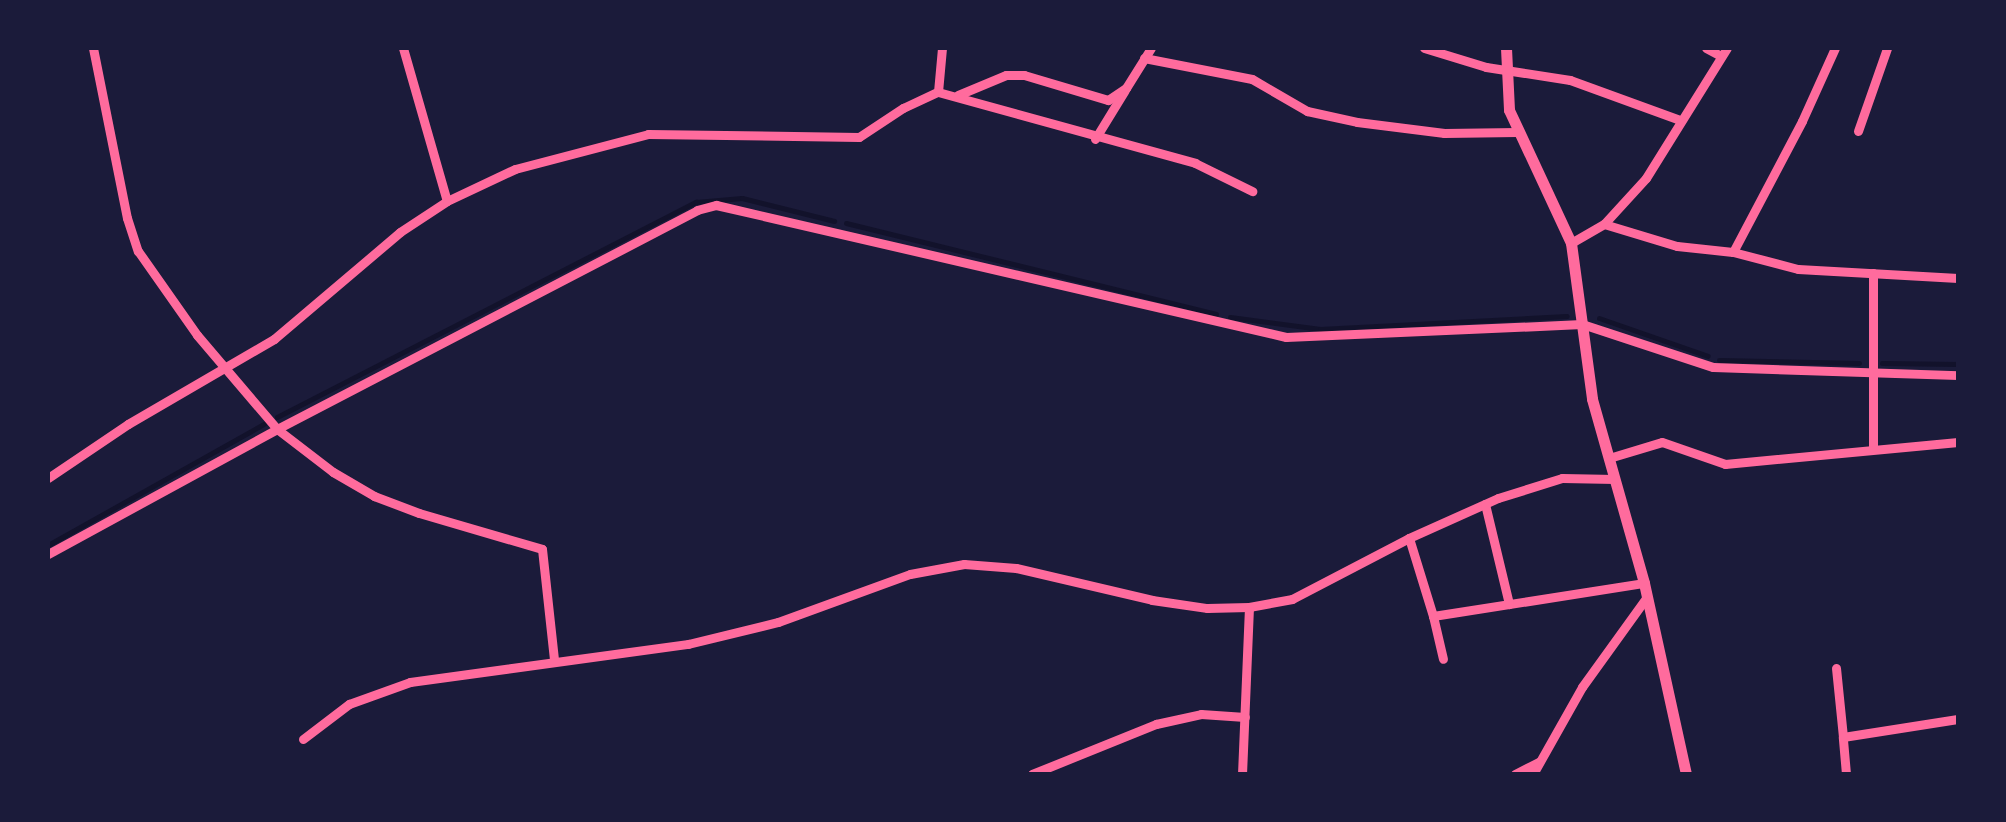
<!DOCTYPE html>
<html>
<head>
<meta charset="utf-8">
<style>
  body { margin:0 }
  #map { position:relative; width:2006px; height:822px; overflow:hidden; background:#1b1b3a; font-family:"Fira Sans",sans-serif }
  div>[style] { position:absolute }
  .stream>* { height:5px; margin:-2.5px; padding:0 2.5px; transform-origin:2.5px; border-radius:2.5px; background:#12122b }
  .minor>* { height:9px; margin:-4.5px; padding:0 4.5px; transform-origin:4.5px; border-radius:4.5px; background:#ff6b9d }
  .secondary>* { height:11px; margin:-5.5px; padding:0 5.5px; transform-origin:5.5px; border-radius:5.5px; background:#ff6b9d }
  span { translate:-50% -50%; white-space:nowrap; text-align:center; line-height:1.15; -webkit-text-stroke:10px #1b1b3a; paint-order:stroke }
  .frame { position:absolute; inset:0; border:50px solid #1b1b3a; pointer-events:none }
</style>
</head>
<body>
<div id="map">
  <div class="stream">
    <i style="left:846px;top:223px;width:381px;rotate:13.8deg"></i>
    <i style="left:1230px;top:317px;width:91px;rotate:7.6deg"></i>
    <i style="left:1320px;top:329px;width:247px;rotate:-3deg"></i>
    <i style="left:1599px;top:318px;width:115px;rotate:19.2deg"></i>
    <i style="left:1719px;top:360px;width:140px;rotate:1.2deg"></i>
    <i style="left:1882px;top:363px;width:76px;rotate:0.8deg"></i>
    <i style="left:277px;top:417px;width:471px;rotate:-27.2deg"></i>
    <i style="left:696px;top:202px;width:46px;rotate:-5deg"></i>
    <i style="left:742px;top:198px;width:95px;rotate:14deg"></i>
    <i style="left:48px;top:545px;width:248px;rotate:-29.3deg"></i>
  </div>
  <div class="minor">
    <i style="left:93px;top:48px;width:173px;rotate:78.7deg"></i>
    <i style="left:127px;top:218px;width:35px;rotate:72deg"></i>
    <i style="left:138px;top:251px;width:103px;rotate:54.9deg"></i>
    <i style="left:197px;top:335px;width:123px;rotate:49.6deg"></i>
    <i style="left:277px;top:429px;width:71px;rotate:37.5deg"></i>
    <i style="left:333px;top:472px;width:48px;rotate:30.3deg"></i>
    <i style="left:374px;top:496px;width:48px;rotate:20.7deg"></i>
    <i style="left:419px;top:513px;width:128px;rotate:16.3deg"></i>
    <i style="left:542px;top:549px;width:112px;rotate:83.8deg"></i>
    <i style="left:403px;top:48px;width:159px;rotate:74deg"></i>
    <i style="left:1424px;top:48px;width:65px;rotate:17deg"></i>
    <i style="left:1486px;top:67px;width:85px;rotate:8.8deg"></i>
    <i style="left:1570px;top:80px;width:117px;rotate:20deg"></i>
    <i style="left:1706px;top:48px;width:17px;rotate:28deg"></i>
    <i style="left:1144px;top:58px;width:110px;rotate:11deg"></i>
    <i style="left:1252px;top:79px;width:64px;rotate:30.2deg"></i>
    <i style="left:1307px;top:111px;width:51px;rotate:12.4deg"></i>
    <i style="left:1357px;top:122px;width:88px;rotate:7.2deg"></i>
    <i style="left:1444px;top:133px;width:73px;rotate:-0.8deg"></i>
    <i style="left:938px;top:92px;width:44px;rotate:-84.8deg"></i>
    <i style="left:958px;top:95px;width:52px;rotate:-22.6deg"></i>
    <i style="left:1006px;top:75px;width:18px"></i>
    <i style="left:1024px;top:75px;width:88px;rotate:16.6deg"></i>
    <i style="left:1108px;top:100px;width:22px;rotate:-34deg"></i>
    <i style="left:1126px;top:88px;width:47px;rotate:-58deg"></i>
    <i style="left:1858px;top:131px;width:88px;rotate:-70.7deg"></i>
    <i style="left:1095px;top:139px;width:57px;rotate:-58.5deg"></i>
    <i style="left:1604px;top:224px;width:76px;rotate:16.8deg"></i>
    <i style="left:1677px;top:246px;width:56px;rotate:6.1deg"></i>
    <i style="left:1733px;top:252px;width:67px;rotate:14.7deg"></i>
    <i style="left:1798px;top:269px;width:160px;rotate:3.2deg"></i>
    <i style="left:1571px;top:243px;width:38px;rotate:-30deg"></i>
    <i style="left:1604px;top:224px;width:62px;rotate:-47.6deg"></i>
    <i style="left:1646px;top:178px;width:153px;rotate:-58.1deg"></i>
    <i style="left:1733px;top:252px;width:148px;rotate:-62.2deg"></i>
    <i style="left:1802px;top:121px;width:80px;rotate:-65.7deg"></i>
    <i style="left:1873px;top:448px;width:175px;rotate:-90deg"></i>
    <i style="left:1609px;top:458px;width:55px;rotate:-16.8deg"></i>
    <i style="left:1662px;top:442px;width:67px;rotate:19.2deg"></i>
    <i style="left:1725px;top:464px;width:234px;rotate:-5.4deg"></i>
    <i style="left:48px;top:478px;width:97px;rotate:-34deg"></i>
    <i style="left:128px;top:424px;width:169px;rotate:-30.2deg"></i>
    <i style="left:274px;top:339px;width:165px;rotate:-40.3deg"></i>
    <i style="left:400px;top:232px;width:56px;rotate:-33.4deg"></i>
    <i style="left:447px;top:201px;width:75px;rotate:-25.2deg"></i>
    <i style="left:515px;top:169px;width:138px;rotate:-14.7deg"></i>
    <i style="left:648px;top:134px;width:211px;rotate:0.8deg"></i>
    <i style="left:859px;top:137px;width:53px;rotate:-33.4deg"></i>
    <i style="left:903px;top:108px;width:38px;rotate:-25deg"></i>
    <i style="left:938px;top:92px;width:267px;rotate:15.4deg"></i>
    <i style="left:1195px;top:163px;width:64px;rotate:26.2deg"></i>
    <i style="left:1615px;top:479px;width:53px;rotate:-178.9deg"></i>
    <i style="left:1562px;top:478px;width:67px;rotate:162.6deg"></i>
    <i style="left:1498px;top:498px;width:98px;rotate:155.8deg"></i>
    <i style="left:1409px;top:538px;width:82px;rotate:72.9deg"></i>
    <i style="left:1433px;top:616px;width:214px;rotate:-8.9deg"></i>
    <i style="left:1485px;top:504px;width:103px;rotate:76.5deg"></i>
    <i style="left:48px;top:554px;width:261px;rotate:-28.6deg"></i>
    <i style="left:277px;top:429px;width:474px;rotate:-27.5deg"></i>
    <i style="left:697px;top:210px;width:20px;rotate:-15deg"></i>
    <i style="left:716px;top:205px;width:585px;rotate:13.04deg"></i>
    <i style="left:1286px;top:337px;width:296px;rotate:-2.5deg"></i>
    <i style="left:1582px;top:324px;width:138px;rotate:18.2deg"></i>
    <i style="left:1713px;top:367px;width:245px;rotate:1.9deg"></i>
    <i style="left:1433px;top:616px;width:44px;rotate:76.9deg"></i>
    <i style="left:1836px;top:668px;width:69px;rotate:84.2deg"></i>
    <i style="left:303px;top:739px;width:58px;rotate:-37.3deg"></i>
    <i style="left:349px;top:704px;width:65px;rotate:-19.8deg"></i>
    <i style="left:410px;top:682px;width:281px;rotate:-7.8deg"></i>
    <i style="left:688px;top:644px;width:93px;rotate:-13.7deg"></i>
    <i style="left:778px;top:622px;width:140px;rotate:-20deg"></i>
    <i style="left:910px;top:574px;width:55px;rotate:-10.5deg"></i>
    <i style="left:964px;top:564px;width:52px;rotate:4.4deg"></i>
    <i style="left:1016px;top:568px;width:140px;rotate:13.2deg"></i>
    <i style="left:1152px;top:600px;width:56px;rotate:8.3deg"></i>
    <i style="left:1207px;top:608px;width:42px;rotate:-1.4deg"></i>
    <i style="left:1249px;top:607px;width:44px;rotate:-10.5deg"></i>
    <i style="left:1292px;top:599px;width:132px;rotate:-27.5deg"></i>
    <i style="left:1032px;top:774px;width:134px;rotate:-22deg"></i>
    <i style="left:1156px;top:724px;width:46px;rotate:-12.5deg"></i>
    <i style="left:1201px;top:714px;width:44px;rotate:3.9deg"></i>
    <i style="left:1242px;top:774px;width:167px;rotate:-87.6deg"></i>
    <i style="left:1515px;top:774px;width:27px;rotate:-27deg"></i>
    <i style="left:1533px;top:774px;width:100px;rotate:-60.6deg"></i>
    <i style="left:1582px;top:687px;width:111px;rotate:-54.2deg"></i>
    <i style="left:1846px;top:774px;width:37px;rotate:-95deg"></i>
    <i style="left:1843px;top:737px;width:116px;rotate:-8.9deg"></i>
  </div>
  <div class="secondary">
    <i style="left:1506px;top:48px;width:62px;rotate:87.2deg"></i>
    <i style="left:1509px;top:110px;width:147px;rotate:65deg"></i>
    <i style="left:1571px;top:243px;width:157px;rotate:82.3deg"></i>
    <i style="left:1592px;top:399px;width:191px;rotate:74.2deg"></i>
    <i style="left:1644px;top:583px;width:196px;rotate:77.6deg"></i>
  </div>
  <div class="frame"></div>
</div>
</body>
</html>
